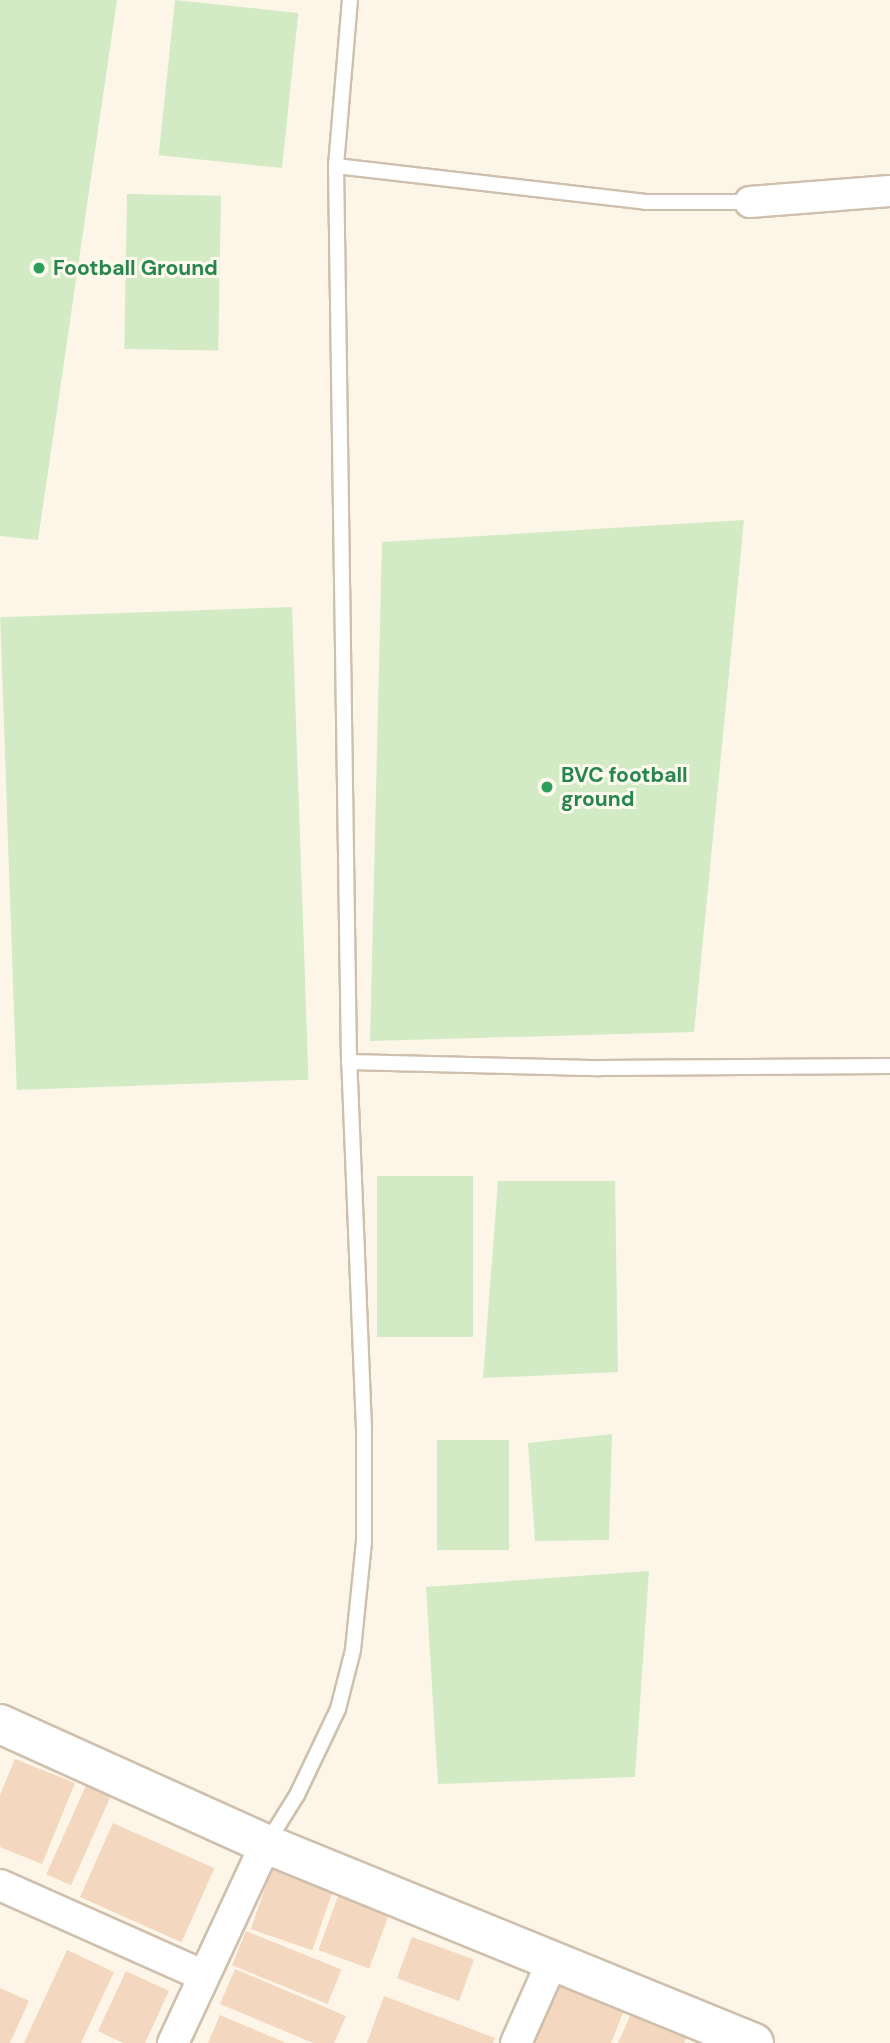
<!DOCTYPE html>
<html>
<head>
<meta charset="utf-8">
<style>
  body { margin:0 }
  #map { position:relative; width:890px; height:2043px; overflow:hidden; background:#fdf6e8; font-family:"DM Sans",sans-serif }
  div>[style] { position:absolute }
  .green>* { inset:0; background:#d2ebc5; transform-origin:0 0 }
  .building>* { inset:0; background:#f3d7be; transform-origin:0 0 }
  .roads { filter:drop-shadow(2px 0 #cfbfad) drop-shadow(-2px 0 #cfbfad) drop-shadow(0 2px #cfbfad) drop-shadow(0 -2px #cfbfad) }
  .lane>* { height:14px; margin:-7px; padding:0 7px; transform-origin:7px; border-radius:7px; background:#fff }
  .street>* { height:30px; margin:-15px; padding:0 15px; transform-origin:15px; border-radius:15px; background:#fff }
  .secondary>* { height:38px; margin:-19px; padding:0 19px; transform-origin:19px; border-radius:19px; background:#fff }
  .dots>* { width:19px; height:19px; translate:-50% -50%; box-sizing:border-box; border:4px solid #fffaee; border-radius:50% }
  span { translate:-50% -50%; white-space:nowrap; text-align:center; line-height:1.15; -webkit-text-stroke:6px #fffaee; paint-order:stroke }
  .leisure-label { font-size:21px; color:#27864d; font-weight:700 }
  .left { translate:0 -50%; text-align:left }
</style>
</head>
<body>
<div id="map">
  <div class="green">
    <i style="clip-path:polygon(0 0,117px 0,38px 540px,0 536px)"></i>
    <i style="left:175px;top:0;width:124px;height:156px;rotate:6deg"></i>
    <i style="left:127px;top:194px;width:94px;height:155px;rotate:1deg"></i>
    <i style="clip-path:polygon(744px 520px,694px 1032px,370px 1041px,382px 542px)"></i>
    <i style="left:292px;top:607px;width:473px;height:292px;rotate:88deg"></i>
    <i style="left:377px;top:1176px;width:96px;height:161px"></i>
    <i style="clip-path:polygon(498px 1181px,615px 1181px,618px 1372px,483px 1378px)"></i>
    <i style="clip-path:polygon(612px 1434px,609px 1540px,535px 1541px,528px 1443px)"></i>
    <i style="left:437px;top:1440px;width:72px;height:110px"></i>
    <i style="clip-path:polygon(649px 1571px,635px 1777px,438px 1784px,426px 1587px)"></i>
  </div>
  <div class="building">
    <i style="clip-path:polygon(15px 1759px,75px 1783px,42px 1864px,0 1847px,0 1795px)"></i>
    <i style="left:87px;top:1783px;width:27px;height:100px;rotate:24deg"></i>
    <i style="left:113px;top:1823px;width:111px;height:81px;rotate:24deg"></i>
    <i style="left:274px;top:1862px;width:65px;height:71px;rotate:19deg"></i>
    <i style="left:341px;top:1888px;width:54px;height:66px;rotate:20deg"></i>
    <i style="left:246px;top:1931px;width:103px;height:37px;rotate:22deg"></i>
    <i style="left:412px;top:1937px;width:66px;height:44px;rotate:20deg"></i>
    <i style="clip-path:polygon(67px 1950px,114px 1972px,81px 2043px,24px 2043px)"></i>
    <i style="clip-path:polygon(235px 1969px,346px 2016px,334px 2043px,313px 2043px,220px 2004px)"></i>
    <i style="clip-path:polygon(126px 1971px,169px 1991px,145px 2043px,123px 2043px,98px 2031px)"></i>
    <i style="clip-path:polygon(558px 1980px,625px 2008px,611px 2043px,532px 2043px)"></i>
    <i style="clip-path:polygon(0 1988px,29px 2001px,10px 2043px,0 2043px)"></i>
    <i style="clip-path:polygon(384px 1996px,495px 2038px,493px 2043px,367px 2043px)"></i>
    <i style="clip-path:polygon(633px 2009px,689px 2033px,684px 2043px,618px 2043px)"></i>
    <i style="clip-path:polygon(220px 2015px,286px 2043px,208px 2043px)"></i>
  </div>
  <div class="roads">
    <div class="lane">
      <i style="left:336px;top:166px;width:312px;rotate:6.6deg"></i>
      <i style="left:646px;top:202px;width:104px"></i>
      <i style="left:349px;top:1062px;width:251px;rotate:1.4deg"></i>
      <i style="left:600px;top:1068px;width:290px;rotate:-0.4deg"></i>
      <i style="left:267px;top:1843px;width:57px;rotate:-58deg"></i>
      <i style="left:297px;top:1795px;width:95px;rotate:-64.5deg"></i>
      <i style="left:338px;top:1709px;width:61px;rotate:-75.7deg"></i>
      <i style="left:353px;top:1650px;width:109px;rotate:-84.2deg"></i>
      <i style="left:364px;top:1542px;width:113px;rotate:-90deg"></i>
      <i style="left:364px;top:1429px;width:367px;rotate:-92.3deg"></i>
      <i style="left:349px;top:1062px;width:896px;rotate:-90.83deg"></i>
      <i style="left:336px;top:166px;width:167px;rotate:-85.2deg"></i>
    </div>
    <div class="street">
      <i style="left:750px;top:202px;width:140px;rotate:-4.5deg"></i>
      <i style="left:0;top:1885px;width:223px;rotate:24deg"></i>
      <i style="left:173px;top:2043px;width:220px;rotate:-65deg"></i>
      <i style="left:516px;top:2043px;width:89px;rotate:-66deg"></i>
    </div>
    <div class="secondary">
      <i style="left:0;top:1724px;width:292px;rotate:24.3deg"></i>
      <i style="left:266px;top:1844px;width:527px;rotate:22.18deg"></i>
    </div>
  </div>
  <div class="dots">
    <i style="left:39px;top:268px;background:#2e9e5b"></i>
    <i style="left:547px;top:787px;background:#2e9e5b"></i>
  </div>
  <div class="leisure-label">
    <span class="left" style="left:53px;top:268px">Football Ground</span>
    <span class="left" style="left:561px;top:787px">BVC football<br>ground</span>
  </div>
</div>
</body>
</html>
